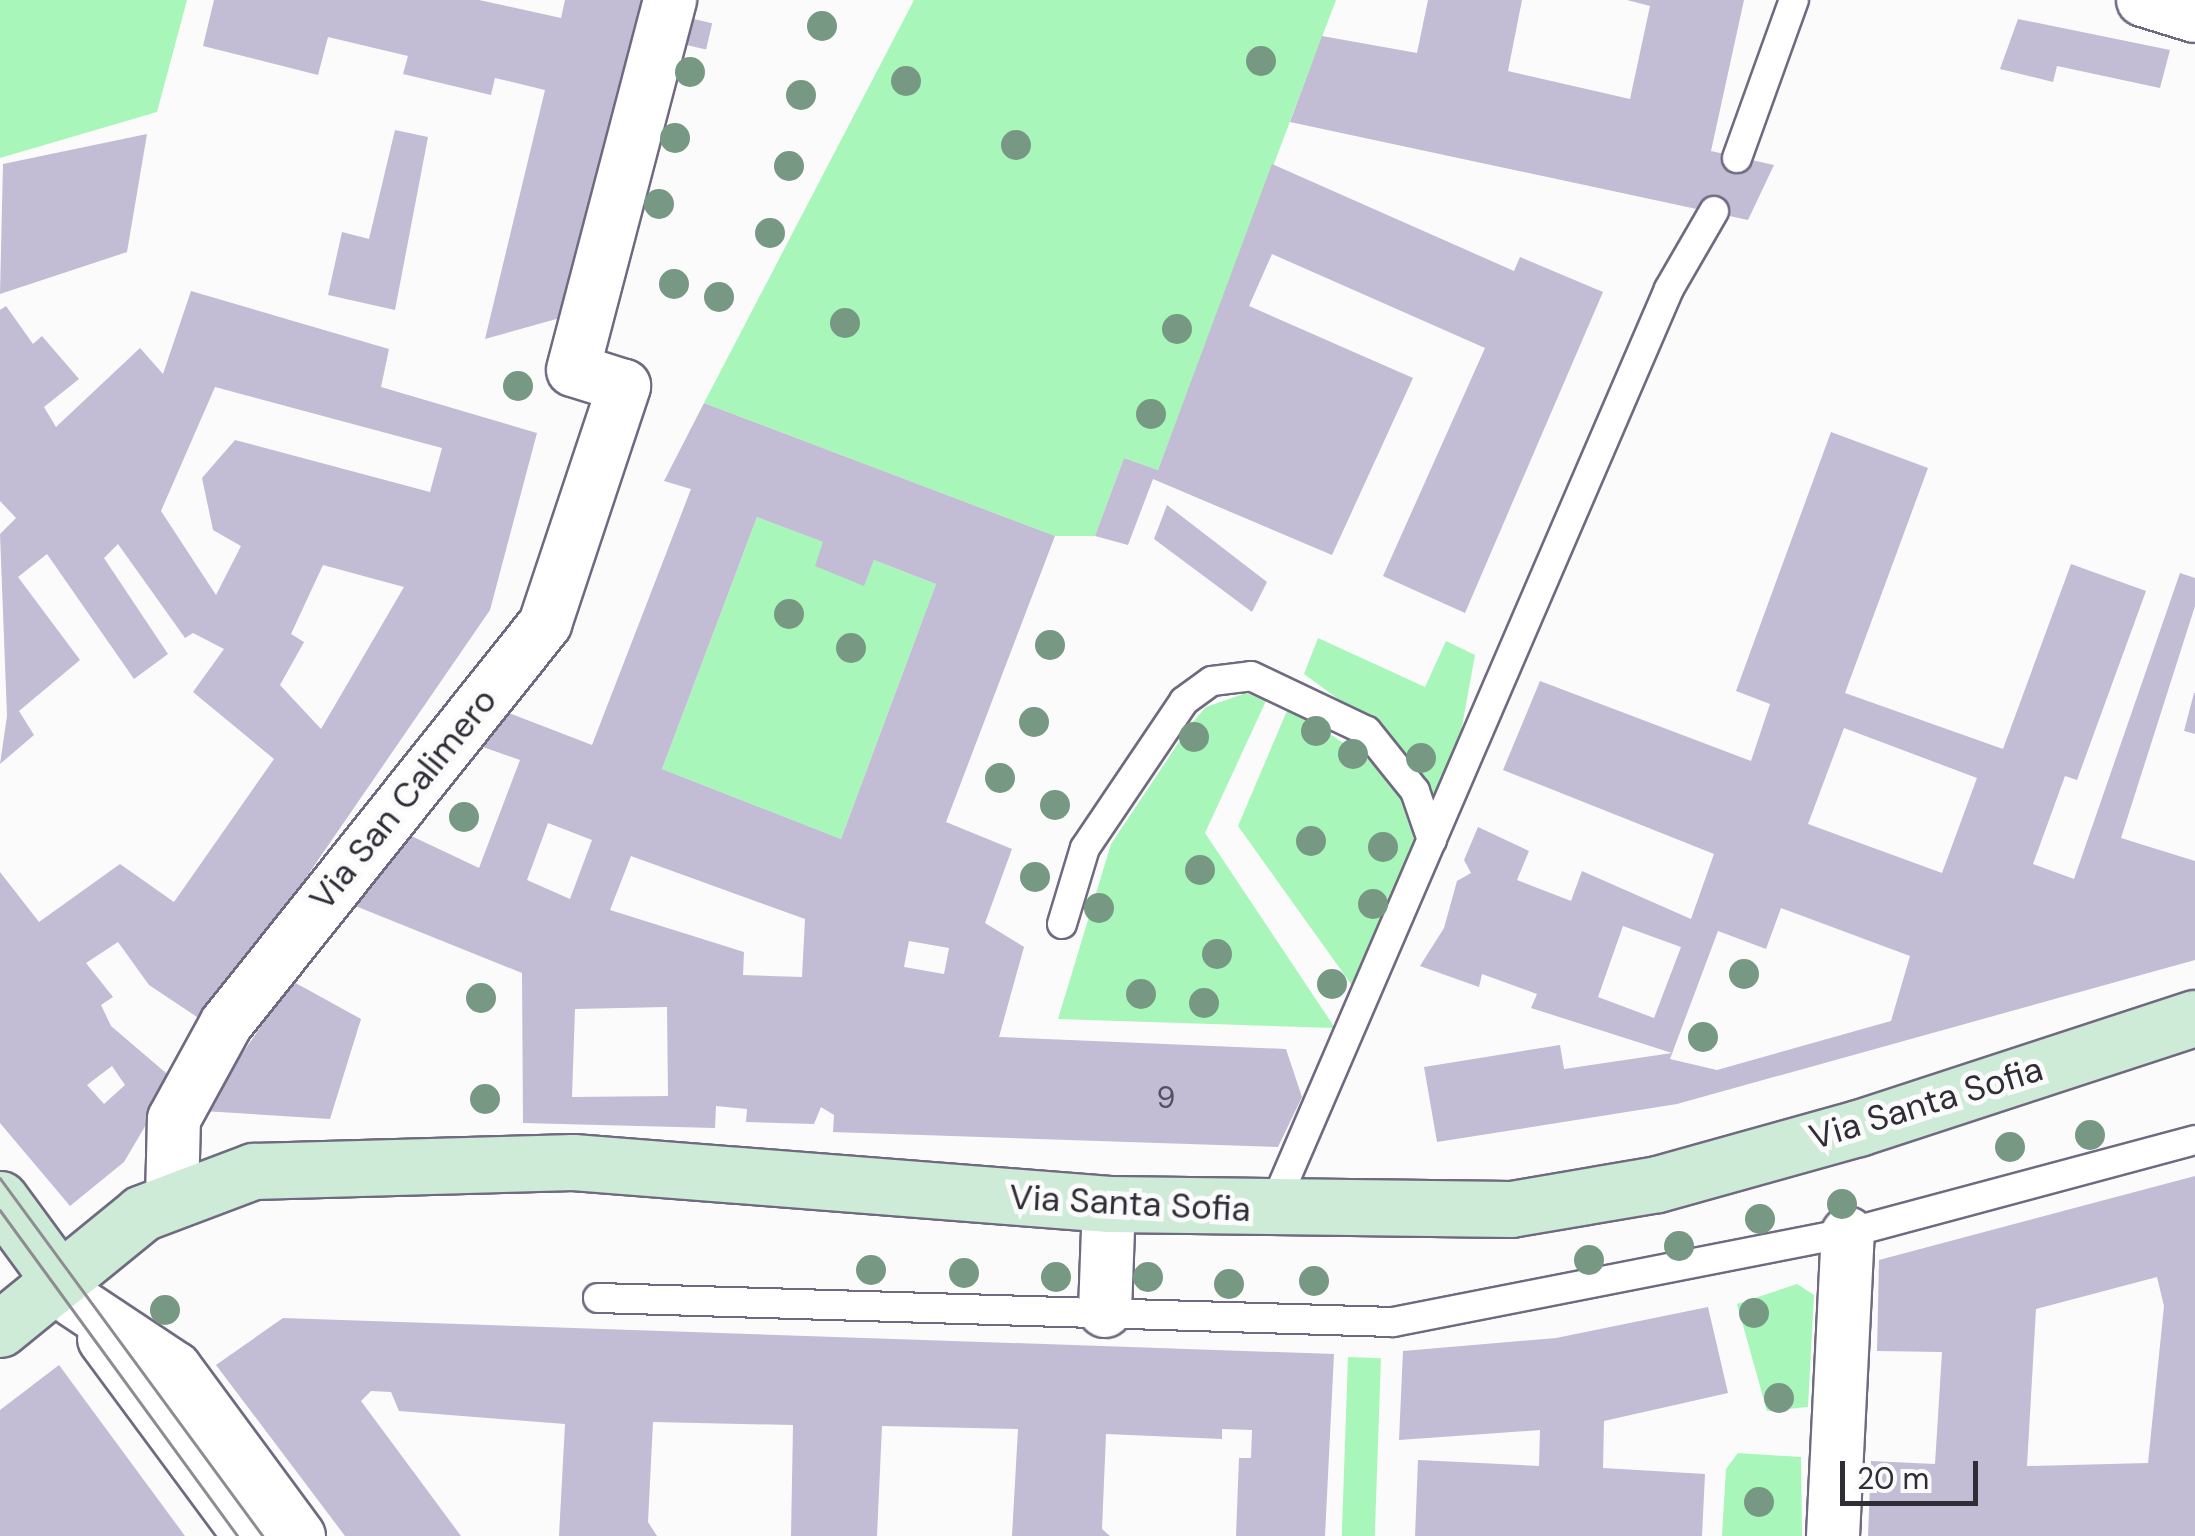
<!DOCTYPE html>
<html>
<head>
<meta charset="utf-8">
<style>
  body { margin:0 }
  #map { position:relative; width:2195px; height:1536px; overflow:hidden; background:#fbfbfb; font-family:"DM Sans",sans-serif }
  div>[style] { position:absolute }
  .green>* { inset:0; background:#a9f6ba; transform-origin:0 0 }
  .building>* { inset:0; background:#c2bcd5; transform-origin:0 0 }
  .roads { filter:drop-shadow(2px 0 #706a81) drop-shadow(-2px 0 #706a81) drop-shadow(0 2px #706a81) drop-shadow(0 -2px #706a81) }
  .lane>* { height:28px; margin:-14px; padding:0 14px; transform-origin:14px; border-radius:14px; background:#fff }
  .street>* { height:52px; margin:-26px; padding:0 26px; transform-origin:26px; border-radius:26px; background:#fff }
  .secondary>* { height:55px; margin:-27.5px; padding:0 27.5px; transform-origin:27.5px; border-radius:27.5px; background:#cdebd6 }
  .tram>* { height:2.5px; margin:-1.25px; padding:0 1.25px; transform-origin:1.25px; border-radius:1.25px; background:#8e8c92 }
  .trees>* { width:30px; height:30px; margin:-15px; border-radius:50%; background:#779883 }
  span { translate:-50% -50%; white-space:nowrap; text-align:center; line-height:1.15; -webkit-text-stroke:10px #fbfbfb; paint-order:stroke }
  .number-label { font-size:30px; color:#54515e }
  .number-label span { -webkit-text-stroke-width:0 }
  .street-label { font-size:35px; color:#302d37 }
  .scale { position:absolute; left:1840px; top:1461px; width:138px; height:45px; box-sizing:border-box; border:5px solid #302d37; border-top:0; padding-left:12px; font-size:30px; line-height:35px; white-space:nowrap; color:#302d37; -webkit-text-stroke:8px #fbfbfb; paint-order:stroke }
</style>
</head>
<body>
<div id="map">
  <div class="green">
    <i style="clip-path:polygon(0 0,187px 0,157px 112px,0 158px)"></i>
    <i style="clip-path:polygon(914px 0,1336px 0,1158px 470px,1124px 458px,1095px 536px,1055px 536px,704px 403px)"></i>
    <i style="clip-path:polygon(757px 517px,823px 542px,864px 585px,874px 560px,936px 584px,841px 839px,662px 769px)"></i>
    <i style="clip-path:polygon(1318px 638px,1425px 687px,1446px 641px,1475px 655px,1457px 754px,1434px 812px,1398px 743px,1304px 674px)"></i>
    <i style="clip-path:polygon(1246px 693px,1266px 701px,1205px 833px,1335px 1028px,1058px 1019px,1111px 844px,1191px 724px,1206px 707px)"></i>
    <i style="clip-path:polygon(1289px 706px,1383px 770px,1408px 801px,1419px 842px,1356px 991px,1238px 826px)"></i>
    <i style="clip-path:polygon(1797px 1284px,1814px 1295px,1808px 1407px,1767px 1411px,1737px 1304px)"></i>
    <i style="left:1348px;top:1357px;width:33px;height:179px;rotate:2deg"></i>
    <i style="clip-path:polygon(1738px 1453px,1801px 1457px,1802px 1536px,1722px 1536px,1726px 1469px)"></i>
  </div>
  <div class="building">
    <i style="clip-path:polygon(214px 0,479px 0,561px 18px,565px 0,647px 0,578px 313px,485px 339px,545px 90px,495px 78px,491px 95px,403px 74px,408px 56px,328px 37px,318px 75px,203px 46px)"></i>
    <i style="clip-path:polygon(1428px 0,1522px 0,1508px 71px,1630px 99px,1650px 6px,1627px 0,1744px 0,1711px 151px,1774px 165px,1748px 220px,1290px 122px,1322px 36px,1417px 53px)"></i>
    <i style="left:681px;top:16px;width:32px;height:27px;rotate:13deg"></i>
    <i style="clip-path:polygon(2018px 19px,2170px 50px,2160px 88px,2057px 66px,2053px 82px,2000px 69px)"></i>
    <i style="clip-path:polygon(395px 130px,428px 137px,395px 310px,328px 295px,342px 232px,369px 239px)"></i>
    <i style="clip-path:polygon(147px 134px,127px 252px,0 294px,3px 164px)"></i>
    <i style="clip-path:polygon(1272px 164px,1514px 271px,1520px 257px,1603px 292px,1465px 613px,1383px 576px,1485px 348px,1272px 254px,1249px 306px,1413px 378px,1332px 555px,1153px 479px,1128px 545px,1095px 536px,1124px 458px,1158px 470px)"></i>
    <i style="clip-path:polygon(evenodd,191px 291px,389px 349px,381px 387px,537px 433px,490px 610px,206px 1023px,149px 985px,118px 942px,86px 963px,113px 997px,101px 1005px,111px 1026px,173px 1079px,124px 1162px,70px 1206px,0 1123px,0 872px,39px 922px,120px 864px,174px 902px,274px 759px,193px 692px,224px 649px,193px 633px,185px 638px,118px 544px,104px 558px,168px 654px,134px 679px,47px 554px,18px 577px,80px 660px,19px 711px,34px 735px,0 764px,7px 716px,0 534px,16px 518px,0 501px,0 310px,6px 306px,33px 344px,42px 336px,79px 379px,44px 407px,56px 427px,140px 348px,163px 374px,191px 291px,215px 387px,442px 448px,430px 492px,235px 440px,202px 478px,213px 530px,241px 546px,216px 595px,161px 511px,215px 387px,191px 291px,323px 565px,404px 587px,321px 729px,280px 685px,304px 642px,291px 634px,323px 565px,191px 291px,112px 1066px,125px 1085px,104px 1104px,87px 1085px,112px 1066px)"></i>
    <i style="clip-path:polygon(evenodd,704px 403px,1055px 536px,946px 822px,1012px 849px,985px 923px,1024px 947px,999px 1037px,1286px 1049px,1302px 1097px,1278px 1147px,833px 1132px,834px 1115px,821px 1107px,814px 1124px,746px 1122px,747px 1109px,716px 1106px,715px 1128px,523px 1123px,522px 973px,353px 905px,403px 832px,479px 868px,520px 760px,480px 746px,509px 713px,592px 745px,691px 489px,664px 481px,704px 403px,757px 517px,823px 542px,815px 566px,864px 586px,874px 560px,936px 584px,841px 839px,662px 769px,757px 517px,704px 403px,548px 823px,592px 840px,570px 899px,527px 880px,548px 823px,704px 403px,631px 856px,805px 919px,802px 977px,743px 975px,744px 952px,610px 910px,631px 856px,704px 403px,909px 941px,949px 948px,944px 974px,904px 967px,909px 941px,704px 403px,667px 1007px,668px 1096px,572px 1097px,575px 1009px,667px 1007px)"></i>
    <i style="clip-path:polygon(evenodd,1831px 432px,1928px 468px,1845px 693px,2003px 749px,2071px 564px,2146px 591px,2077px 780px,2065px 776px,2033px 864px,2074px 879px,2180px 573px,2195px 578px,2195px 606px,2121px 838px,2195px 861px,2195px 960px,1677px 1104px,1437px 1142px,1424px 1067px,1560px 1045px,1564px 1069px,1672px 1053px,1531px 1008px,1537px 994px,1482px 974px,1479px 987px,1420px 966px,1444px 928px,1457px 881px,1471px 873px,1464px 860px,1478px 827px,1529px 851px,1517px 880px,1571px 901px,1582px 871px,1691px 919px,1714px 854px,1503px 770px,1540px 681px,1751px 761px,1770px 704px,1736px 691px,1831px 432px,1844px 728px,1977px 778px,1942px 873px,1808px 824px,1844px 728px,1831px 432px,1781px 908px,1910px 956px,1891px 1021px,1717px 1070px,1670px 1059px,1718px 931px,1766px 949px,1781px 908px,1831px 432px,1623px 926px,1681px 947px,1654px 1018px,1598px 997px,1623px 926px)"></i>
    <i style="clip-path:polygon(1167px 505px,1267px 582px,1252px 612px,1154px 539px)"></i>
    <i style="clip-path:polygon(2194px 693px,2195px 693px,2195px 734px,2184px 731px)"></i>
    <i style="clip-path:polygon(292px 981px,361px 1019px,330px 1119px,203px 1111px)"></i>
    <i style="clip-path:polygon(evenodd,2195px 1176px,2195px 1536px,1868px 1536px,1871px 1461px,1935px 1464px,1942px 1352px,1877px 1351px,1879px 1260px,2195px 1176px,2157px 1277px,2164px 1306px,2148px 1463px,2027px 1466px,2036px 1309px,2157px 1277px)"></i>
    <i style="clip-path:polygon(1708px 1307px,1728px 1393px,1604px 1421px,1603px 1468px,1705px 1474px,1702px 1536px,1415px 1536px,1418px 1460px,1539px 1466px,1540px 1430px,1399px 1440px,1403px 1351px,1556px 1338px)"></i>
    <i style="clip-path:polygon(283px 1318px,1334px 1354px,1325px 1536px,1236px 1536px,1239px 1458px,1251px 1458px,1252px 1430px,1222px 1429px,1222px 1439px,1106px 1434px,1102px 1529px,1110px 1536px,1012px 1536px,1018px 1429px,882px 1426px,877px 1536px,791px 1536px,793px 1425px,653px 1422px,648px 1522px,657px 1536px,559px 1536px,565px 1424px,399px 1411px,391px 1392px,371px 1391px,361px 1401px,461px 1536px,345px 1536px,216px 1365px)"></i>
    <i style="clip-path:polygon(59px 1365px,185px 1536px,0 1536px,0 1410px)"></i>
  </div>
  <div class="roads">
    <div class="lane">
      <i style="left:1737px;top:158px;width:168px;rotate:-70.2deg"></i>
      <i style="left:1062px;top:924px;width:79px;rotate:-73.2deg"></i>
      <i style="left:1085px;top:848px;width:177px;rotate:-56deg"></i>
      <i style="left:1184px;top:701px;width:34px;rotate:-36deg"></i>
      <i style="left:1212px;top:681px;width:39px;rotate:-7deg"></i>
      <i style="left:1251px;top:676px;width:128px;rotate:25.4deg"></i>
      <i style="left:1367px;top:731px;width:77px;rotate:51.3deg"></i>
      <i style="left:1415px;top:791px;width:52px;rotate:70.9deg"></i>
      <i style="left:1272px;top:1210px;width:1003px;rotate:-66.68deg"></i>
      <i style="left:1669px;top:289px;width:90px;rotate:-60deg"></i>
      <i style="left:598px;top:1298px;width:795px;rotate:1.73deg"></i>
      <i style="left:1393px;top:1322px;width:464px;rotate:-11.1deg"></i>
      <i style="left:1848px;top:1233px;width:359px;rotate:-15deg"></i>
    </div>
    <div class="street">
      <i style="left:2143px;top:0;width:54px;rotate:17.1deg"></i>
      <i style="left:172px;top:1199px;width:80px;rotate:-88.6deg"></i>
      <i style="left:174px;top:1119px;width:108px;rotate:-61.3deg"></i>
      <i style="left:226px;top:1024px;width:512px;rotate:-51.43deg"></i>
      <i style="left:545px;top:624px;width:251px;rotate:-71.6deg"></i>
      <i style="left:624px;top:386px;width:53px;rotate:-162.6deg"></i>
      <i style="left:573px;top:370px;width:383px;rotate:-75.3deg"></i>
      <i style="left:74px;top:1301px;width:121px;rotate:33.6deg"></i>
      <i style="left:175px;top:1368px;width:209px;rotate:53.6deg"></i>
      <i style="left:1105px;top:1311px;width:107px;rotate:-87.9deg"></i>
      <i style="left:104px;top:1339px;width:245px;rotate:53.5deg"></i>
      <i style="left:1833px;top:1536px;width:303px;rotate:-87.2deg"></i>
    </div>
    <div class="secondary">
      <i style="left:0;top:1199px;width:98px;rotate:53.7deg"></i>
      <i style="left:0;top:1329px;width:183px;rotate:-39.2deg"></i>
      <i style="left:142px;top:1213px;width:119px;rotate:-20.7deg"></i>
      <i style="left:253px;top:1171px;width:320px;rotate:-1.6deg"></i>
      <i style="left:573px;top:1162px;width:538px;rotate:4.48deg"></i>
      <i style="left:1109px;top:1204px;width:402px;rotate:0.7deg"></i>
      <i style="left:1511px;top:1209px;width:148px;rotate:-9.7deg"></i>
      <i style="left:1657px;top:1184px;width:209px;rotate:-15.6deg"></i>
      <i style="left:1858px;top:1128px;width:354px;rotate:-18.1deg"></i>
    </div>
  </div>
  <div class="tram">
    <i style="left:0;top:1178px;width:444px;rotate:53.7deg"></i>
    <i style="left:0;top:1210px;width:404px;rotate:53.9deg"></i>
  </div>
  <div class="trees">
    <i style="left:822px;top:26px"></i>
    <i style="left:1261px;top:61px"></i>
    <i style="left:690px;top:72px"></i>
    <i style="left:906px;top:81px"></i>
    <i style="left:801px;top:95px"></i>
    <i style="left:675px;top:138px"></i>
    <i style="left:1016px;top:145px"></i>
    <i style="left:789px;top:166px"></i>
    <i style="left:659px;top:204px"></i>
    <i style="left:770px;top:233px"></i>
    <i style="left:674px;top:284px"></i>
    <i style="left:719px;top:297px"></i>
    <i style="left:845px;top:323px"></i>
    <i style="left:1177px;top:329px"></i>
    <i style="left:518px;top:386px"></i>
    <i style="left:1151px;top:414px"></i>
    <i style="left:789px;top:614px"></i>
    <i style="left:1050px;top:645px"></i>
    <i style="left:851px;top:648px"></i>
    <i style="left:1034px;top:722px"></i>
    <i style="left:1316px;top:731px"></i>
    <i style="left:1194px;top:737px"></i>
    <i style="left:1353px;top:754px"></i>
    <i style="left:1421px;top:758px"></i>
    <i style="left:1000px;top:778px"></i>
    <i style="left:1055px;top:805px"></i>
    <i style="left:464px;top:817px"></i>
    <i style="left:1311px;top:841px"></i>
    <i style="left:1383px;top:847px"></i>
    <i style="left:1200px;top:870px"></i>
    <i style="left:1035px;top:877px"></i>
    <i style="left:1373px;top:904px"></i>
    <i style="left:1099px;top:908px"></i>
    <i style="left:1217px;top:954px"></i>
    <i style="left:1744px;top:974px"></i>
    <i style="left:1332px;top:984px"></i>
    <i style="left:1141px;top:994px"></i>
    <i style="left:481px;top:998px"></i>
    <i style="left:1204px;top:1003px"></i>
    <i style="left:1703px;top:1037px"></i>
    <i style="left:485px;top:1099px"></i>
    <i style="left:2090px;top:1135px"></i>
    <i style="left:2010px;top:1147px"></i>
    <i style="left:1842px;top:1204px"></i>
    <i style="left:1760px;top:1219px"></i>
    <i style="left:1679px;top:1246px"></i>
    <i style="left:1589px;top:1260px"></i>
    <i style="left:871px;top:1270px"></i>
    <i style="left:964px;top:1273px"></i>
    <i style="left:1056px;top:1277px"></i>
    <i style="left:1148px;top:1277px"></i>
    <i style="left:1314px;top:1281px"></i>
    <i style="left:1229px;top:1284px"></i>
    <i style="left:165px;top:1310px"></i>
    <i style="left:1754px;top:1313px"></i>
    <i style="left:1779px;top:1398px"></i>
    <i style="left:1759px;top:1502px"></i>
  </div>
  <div class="number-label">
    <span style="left:1166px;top:1098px">9</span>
  </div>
  <div class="street-label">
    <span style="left:403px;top:799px;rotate:-51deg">Via San Calimero</span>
    <span style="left:1926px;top:1103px;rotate:-17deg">Via Santa Sofia</span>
    <span style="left:1130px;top:1203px;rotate:3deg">Via Santa Sofia</span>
  </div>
  <div class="scale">20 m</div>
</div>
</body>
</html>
